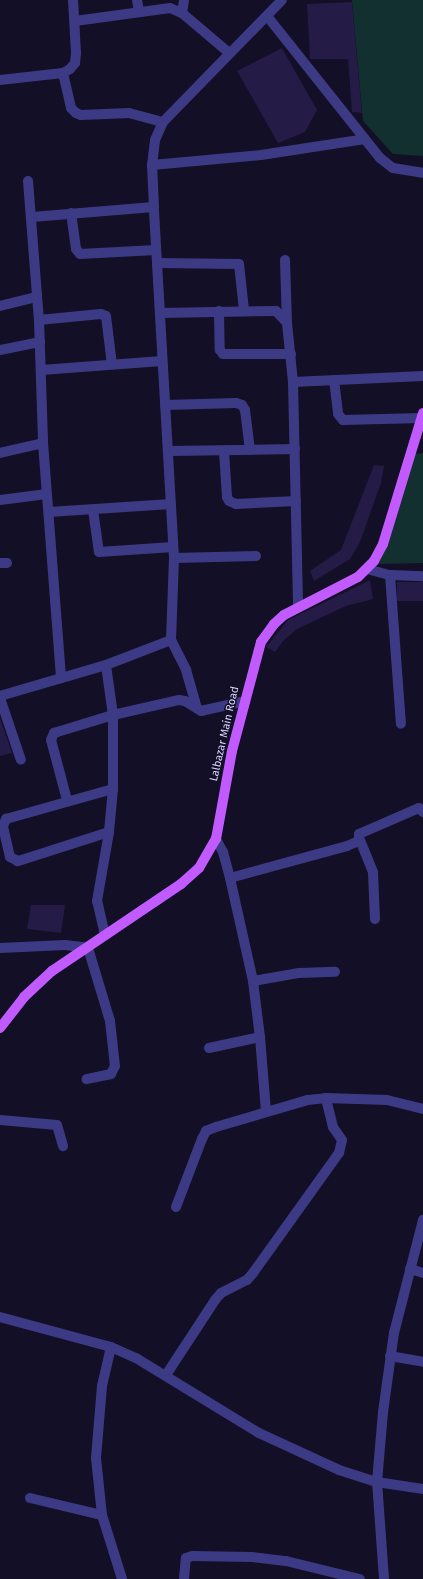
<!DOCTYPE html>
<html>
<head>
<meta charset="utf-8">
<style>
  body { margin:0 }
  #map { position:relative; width:423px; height:1579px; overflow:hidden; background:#130f26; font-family:"Fira Sans",sans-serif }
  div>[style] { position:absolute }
  .green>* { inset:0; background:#12302f }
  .building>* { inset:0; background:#241b47; transform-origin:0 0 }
  .minor>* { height:10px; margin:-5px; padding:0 5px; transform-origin:5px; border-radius:5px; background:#3d3a85 }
  .major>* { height:10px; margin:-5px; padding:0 5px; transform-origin:5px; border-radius:5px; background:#c25bff }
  span { translate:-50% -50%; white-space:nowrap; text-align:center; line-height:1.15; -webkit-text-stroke:3px #130f26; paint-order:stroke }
  .street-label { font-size:11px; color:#d9d4ff }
</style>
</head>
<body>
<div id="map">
  <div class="green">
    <i style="clip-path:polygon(352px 0,423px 0,423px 156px,393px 154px,363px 121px)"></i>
    <i style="clip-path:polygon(423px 453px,423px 563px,379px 564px,415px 454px)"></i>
  </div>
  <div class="building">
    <i style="clip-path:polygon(352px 2px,357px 59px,362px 113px,352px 112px,348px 59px,310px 59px,307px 4px)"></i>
    <i style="clip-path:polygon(282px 48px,317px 110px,305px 132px,278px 143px,237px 71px)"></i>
    <i style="clip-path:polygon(374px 465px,384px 466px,381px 483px,360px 542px,350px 559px,314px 581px,310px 571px,341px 550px)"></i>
    <i style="clip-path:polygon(370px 580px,373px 599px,346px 606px,297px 629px,284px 640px,275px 652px,266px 647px,288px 620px)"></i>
    <i style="left:397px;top:582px;width:26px;height:19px"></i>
    <i style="clip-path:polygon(0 718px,12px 753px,0 756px)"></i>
    <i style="clip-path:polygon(31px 905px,65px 905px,61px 933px,27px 929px)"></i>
  </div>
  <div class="minor">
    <i style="left:137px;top:0;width:11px;rotate:80deg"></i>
    <i style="left:182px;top:13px;width:13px;rotate:-81deg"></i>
    <i style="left:267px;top:16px;width:181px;rotate:51.5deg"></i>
    <i style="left:380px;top:158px;width:16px;rotate:38deg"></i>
    <i style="left:393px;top:168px;width:30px;rotate:9deg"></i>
    <i style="left:75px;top:21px;width:96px;rotate:-7.8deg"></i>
    <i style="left:170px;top:8px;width:13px;rotate:23deg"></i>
    <i style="left:182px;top:13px;width:60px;rotate:40.3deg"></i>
    <i style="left:63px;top:73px;width:36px;rotate:77deg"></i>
    <i style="left:71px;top:108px;width:7px;rotate:45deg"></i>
    <i style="left:76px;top:113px;width:5px;rotate:22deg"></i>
    <i style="left:81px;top:115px;width:48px;rotate:-2.4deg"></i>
    <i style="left:129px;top:113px;width:35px;rotate:15deg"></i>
    <i style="left:0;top:80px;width:63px;rotate:-6.3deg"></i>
    <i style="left:63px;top:73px;width:8px;rotate:-30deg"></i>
    <i style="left:70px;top:69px;width:8px;rotate:-50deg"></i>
    <i style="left:75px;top:63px;width:10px;rotate:-84deg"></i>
    <i style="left:76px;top:53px;width:53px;rotate:-93.2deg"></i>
    <i style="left:152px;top:165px;width:109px;rotate:-5.2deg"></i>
    <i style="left:261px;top:155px;width:105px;rotate:-8.7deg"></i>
    <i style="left:28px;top:181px;width:139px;rotate:85.5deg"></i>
    <i style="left:39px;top:320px;width:123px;rotate:88.1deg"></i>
    <i style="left:43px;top:443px;width:236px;rotate:85.6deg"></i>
    <i style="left:71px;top:213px;width:36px;rotate:82deg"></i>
    <i style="left:76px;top:249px;width:6px;rotate:51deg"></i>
    <i style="left:80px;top:254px;width:76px;rotate:-3deg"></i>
    <i style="left:32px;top:217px;width:122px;rotate:-4.7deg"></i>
    <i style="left:285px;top:260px;width:63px;rotate:88.2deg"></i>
    <i style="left:157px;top:263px;width:82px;rotate:0.7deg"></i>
    <i style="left:239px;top:264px;width:46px;rotate:83.8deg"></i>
    <i style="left:0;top:306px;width:38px;rotate:-14deg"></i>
    <i style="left:219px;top:311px;width:39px;rotate:89deg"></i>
    <i style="left:220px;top:350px;width:5px;rotate:53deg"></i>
    <i style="left:223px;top:354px;width:68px"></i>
    <i style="left:160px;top:313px;width:116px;rotate:-1deg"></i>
    <i style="left:276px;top:311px;width:16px;rotate:47deg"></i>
    <i style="left:287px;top:323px;width:59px;rotate:84.2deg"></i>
    <i style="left:293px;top:382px;width:224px;rotate:88.7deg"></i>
    <i style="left:39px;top:320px;width:62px;rotate:-5.5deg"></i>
    <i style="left:101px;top:314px;width:5px;rotate:22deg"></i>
    <i style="left:106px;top:316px;width:49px;rotate:83deg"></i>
    <i style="left:0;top:350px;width:41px;rotate:-11.3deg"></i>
    <i style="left:41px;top:370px;width:121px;rotate:-4.3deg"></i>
    <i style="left:334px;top:380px;width:34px;rotate:83deg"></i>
    <i style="left:338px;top:414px;width:8px;rotate:50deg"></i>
    <i style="left:343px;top:420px;width:79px;rotate:-1.5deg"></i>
    <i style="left:293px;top:382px;width:130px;rotate:-2.6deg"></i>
    <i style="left:165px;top:405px;width:71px;rotate:-1.6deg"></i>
    <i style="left:236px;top:403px;width:6px;rotate:18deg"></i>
    <i style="left:242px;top:405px;width:6px;rotate:59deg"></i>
    <i style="left:245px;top:410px;width:40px;rotate:82.9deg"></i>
    <i style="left:169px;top:451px;width:126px;rotate:-0.9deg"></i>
    <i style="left:224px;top:451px;width:46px;rotate:86.3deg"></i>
    <i style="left:227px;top:497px;width:4px;rotate:63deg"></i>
    <i style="left:229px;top:501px;width:8px;rotate:23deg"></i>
    <i style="left:236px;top:504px;width:60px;rotate:-2.9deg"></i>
    <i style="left:0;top:453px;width:44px;rotate:-13.1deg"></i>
    <i style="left:0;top:500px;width:47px;rotate:-7.3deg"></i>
    <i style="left:93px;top:510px;width:42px;rotate:81.9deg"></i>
    <i style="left:99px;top:552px;width:74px;rotate:-3.9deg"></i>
    <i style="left:49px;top:512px;width:122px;rotate:-3.8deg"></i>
    <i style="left:174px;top:558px;width:82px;rotate:-1.4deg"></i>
    <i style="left:0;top:563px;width:7px"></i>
    <i style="left:367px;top:569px;width:24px;rotate:15deg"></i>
    <i style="left:390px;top:575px;width:33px;rotate:2deg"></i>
    <i style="left:390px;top:575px;width:149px;rotate:85.8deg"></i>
    <i style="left:171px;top:640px;width:34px;rotate:63deg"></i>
    <i style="left:186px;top:670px;width:40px;rotate:74deg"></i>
    <i style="left:0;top:696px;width:110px;rotate:-16.3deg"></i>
    <i style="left:106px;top:665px;width:70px;rotate:-21deg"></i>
    <i style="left:171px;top:640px;width:82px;rotate:-87.9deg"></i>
    <i style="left:174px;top:558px;width:352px;rotate:-93.3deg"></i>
    <i style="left:154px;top:207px;width:42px;rotate:-92.7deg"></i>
    <i style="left:152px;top:165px;width:25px;rotate:-83deg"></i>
    <i style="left:155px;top:140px;width:20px;rotate:-66deg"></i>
    <i style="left:163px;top:122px;width:170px;rotate:-45.7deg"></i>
    <i style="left:0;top:698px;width:65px;rotate:71.3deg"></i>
    <i style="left:67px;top:800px;width:62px;rotate:-104.9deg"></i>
    <i style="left:51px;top:740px;width:8px;rotate:-67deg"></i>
    <i style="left:54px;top:733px;width:62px;rotate:-17deg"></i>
    <i style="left:113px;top:715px;width:68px;rotate:-12.8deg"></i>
    <i style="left:179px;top:700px;width:6px;rotate:9deg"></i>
    <i style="left:185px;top:701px;width:19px;rotate:32deg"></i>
    <i style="left:201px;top:711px;width:45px;rotate:-12.8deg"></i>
    <i style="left:109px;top:832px;width:96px;rotate:162.3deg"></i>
    <i style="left:18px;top:861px;width:9px;rotate:-153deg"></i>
    <i style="left:10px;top:857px;width:32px;rotate:-103deg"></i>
    <i style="left:3px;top:826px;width:8px;rotate:-67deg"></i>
    <i style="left:6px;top:819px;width:111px;rotate:-15.7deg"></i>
    <i style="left:216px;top:839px;width:15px;rotate:62deg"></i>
    <i style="left:223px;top:852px;width:27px;rotate:75deg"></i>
    <i style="left:230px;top:878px;width:106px;rotate:77.4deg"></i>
    <i style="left:253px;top:981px;width:56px;rotate:82.9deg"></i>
    <i style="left:260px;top:1037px;width:74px;rotate:85.4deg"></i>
    <i style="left:360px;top:840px;width:35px;rotate:68deg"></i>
    <i style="left:373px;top:873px;width:46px;rotate:87.5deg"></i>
    <i style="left:230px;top:878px;width:121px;rotate:-15.3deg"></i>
    <i style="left:347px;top:846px;width:13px;rotate:-23deg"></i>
    <i style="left:359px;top:841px;width:7px;rotate:-90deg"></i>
    <i style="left:359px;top:834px;width:65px;rotate:-23.4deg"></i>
    <i style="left:419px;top:808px;width:6px;rotate:45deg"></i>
    <i style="left:105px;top:935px;width:35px;rotate:-103deg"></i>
    <i style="left:97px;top:901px;width:70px;rotate:-80.1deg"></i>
    <i style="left:109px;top:832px;width:43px;rotate:-84.7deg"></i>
    <i style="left:113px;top:789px;width:74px;rotate:-90deg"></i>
    <i style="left:113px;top:715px;width:50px;rotate:-98deg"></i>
    <i style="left:0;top:948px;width:65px;rotate:-2.6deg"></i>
    <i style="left:65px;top:945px;width:23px;rotate:7deg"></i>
    <i style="left:88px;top:948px;width:76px;rotate:73.2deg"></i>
    <i style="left:110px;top:1021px;width:45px;rotate:83.7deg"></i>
    <i style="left:115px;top:1066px;width:9px;rotate:117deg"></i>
    <i style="left:111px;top:1074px;width:25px;rotate:168deg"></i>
    <i style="left:253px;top:981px;width:47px;rotate:-9.9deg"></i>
    <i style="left:299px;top:973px;width:36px;rotate:-2deg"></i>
    <i style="left:209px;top:1048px;width:52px;rotate:-12.2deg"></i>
    <i style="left:0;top:1120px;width:57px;rotate:5deg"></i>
    <i style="left:57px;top:1125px;width:22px;rotate:74deg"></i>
    <i style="left:176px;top:1207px;width:73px;rotate:-69.1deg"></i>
    <i style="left:202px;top:1139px;width:9px;rotate:-63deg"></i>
    <i style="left:206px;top:1131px;width:11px;rotate:-22deg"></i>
    <i style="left:216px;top:1127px;width:96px;rotate:-16.4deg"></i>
    <i style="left:308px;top:1100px;width:18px;rotate:-6deg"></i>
    <i style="left:326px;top:1098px;width:61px;rotate:1.9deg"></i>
    <i style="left:387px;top:1100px;width:37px;rotate:14deg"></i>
    <i style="left:410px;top:1269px;width:14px;rotate:17deg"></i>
    <i style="left:0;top:1317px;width:115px;rotate:15.1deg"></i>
    <i style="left:111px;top:1347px;width:27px;rotate:24deg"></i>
    <i style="left:136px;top:1358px;width:144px;rotate:31.4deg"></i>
    <i style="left:259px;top:1433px;width:88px;rotate:24.8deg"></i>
    <i style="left:339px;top:1470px;width:40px;rotate:18deg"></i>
    <i style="left:377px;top:1482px;width:47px;rotate:8.7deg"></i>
    <i style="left:111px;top:1347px;width:40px;rotate:103deg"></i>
    <i style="left:102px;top:1386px;width:72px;rotate:94.8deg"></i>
    <i style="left:96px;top:1458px;width:57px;rotate:84deg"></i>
    <i style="left:102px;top:1515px;width:67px;rotate:72.6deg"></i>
    <i style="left:390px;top:1356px;width:34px;rotate:10deg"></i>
    <i style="left:166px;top:1375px;width:90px;rotate:-56.8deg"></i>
    <i style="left:215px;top:1300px;width:9px;rotate:-49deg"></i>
    <i style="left:221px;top:1293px;width:29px;rotate:-27deg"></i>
    <i style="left:247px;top:1280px;width:9px;rotate:-49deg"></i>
    <i style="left:253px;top:1273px;width:148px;rotate:-54.4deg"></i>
    <i style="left:339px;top:1153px;width:13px;rotate:-77deg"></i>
    <i style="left:342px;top:1140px;width:16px;rotate:-125deg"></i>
    <i style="left:333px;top:1127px;width:30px;rotate:-104deg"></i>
    <i style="left:30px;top:1498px;width:74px;rotate:13.3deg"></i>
    <i style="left:184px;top:1579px;width:21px;rotate:-85deg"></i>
    <i style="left:186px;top:1558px;width:6px;rotate:-18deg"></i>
    <i style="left:192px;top:1556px;width:60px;rotate:1deg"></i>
    <i style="left:252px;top:1557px;width:34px;rotate:7deg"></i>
    <i style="left:286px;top:1561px;width:76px;rotate:13.7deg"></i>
    <i style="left:384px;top:1579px;width:97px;rotate:-94.1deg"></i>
    <i style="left:377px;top:1482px;width:70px;rotate:-85.1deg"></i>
    <i style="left:383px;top:1412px;width:80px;rotate:-82.1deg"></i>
    <i style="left:394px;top:1333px;width:117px;rotate:-75.6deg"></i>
  </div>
  <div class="major">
    <i style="left:0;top:1028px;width:39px;rotate:-52deg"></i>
    <i style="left:24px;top:997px;width:38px;rotate:-43deg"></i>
    <i style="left:52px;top:971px;width:156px;rotate:-34deg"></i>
    <i style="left:181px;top:884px;width:24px;rotate:-42deg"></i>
    <i style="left:199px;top:868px;width:34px;rotate:-60deg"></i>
    <i style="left:216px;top:839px;width:89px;rotate:-79.7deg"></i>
    <i style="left:232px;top:751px;width:113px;rotate:-75.1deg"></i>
    <i style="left:261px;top:642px;width:22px;rotate:-54deg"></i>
    <i style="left:274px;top:624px;width:13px;rotate:-42deg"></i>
    <i style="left:284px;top:615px;width:83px;rotate:-27.2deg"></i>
    <i style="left:358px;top:577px;width:23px;rotate:-45deg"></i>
    <i style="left:374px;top:561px;width:19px;rotate:-62deg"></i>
    <i style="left:383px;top:544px;width:137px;rotate:-73deg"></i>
  </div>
  <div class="street-label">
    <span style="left:225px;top:734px;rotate:-77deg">Lalbazar Main Road</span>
  </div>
</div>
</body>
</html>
